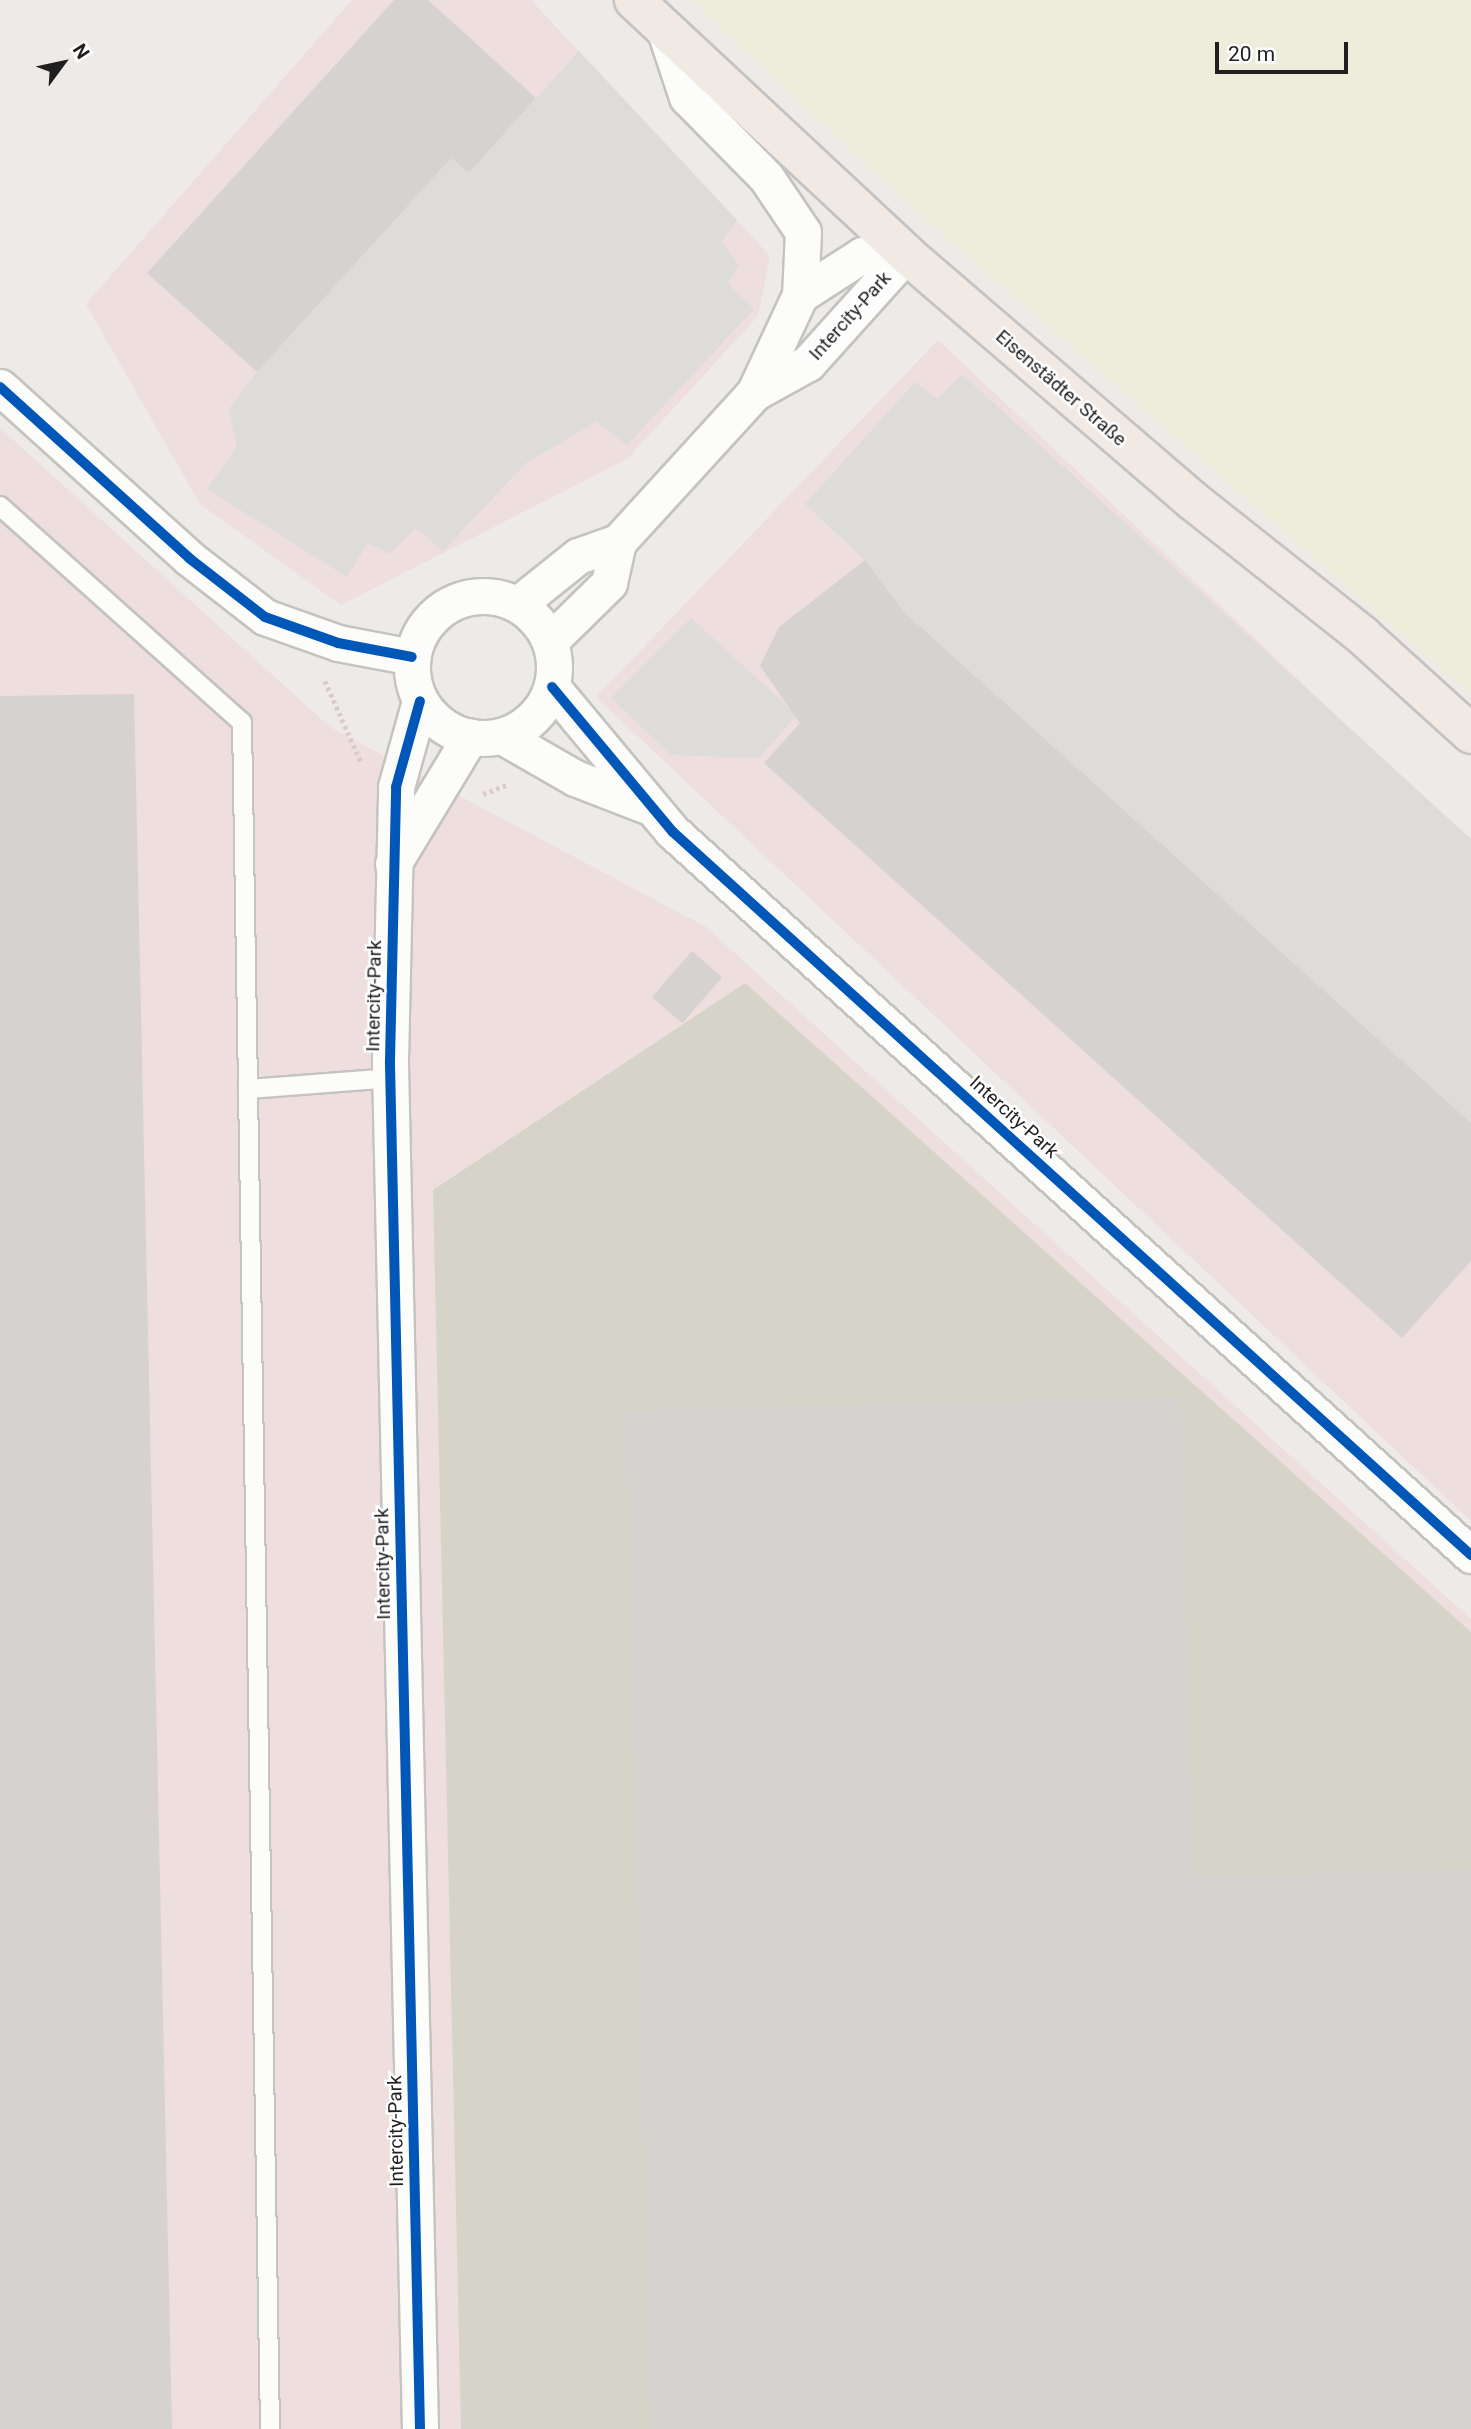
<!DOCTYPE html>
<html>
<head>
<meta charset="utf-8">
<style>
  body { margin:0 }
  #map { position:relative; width:1471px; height:2429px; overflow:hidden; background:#edeae7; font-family:Roboto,sans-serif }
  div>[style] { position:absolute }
  .commercial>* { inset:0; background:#efdede }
  .construction>* { inset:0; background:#d6d4c9 }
  .farmland>* { inset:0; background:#eeecda }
  .parking>* { inset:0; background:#dddcdb }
  .building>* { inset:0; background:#d5d2d0; transform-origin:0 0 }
  .path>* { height:4.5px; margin-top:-2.25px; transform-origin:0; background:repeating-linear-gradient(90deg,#dacbca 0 3.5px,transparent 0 7px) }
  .roads { filter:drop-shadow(2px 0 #c4c3c2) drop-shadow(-2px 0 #c4c3c2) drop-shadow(0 2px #c4c3c2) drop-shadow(0 -2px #c4c3c2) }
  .lane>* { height:18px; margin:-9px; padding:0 9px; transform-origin:9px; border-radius:9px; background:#fcfcfb }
  .street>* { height:35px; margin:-17.5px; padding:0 17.5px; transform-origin:17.5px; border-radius:17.5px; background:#fcfcfb }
  .street>.ring { margin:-17.5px; padding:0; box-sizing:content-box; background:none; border:35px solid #fcfcfb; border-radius:50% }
  .primary>* { height:38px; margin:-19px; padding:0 19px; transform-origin:19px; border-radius:19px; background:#f1eae4 }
  .cycleway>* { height:10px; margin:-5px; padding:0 5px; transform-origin:5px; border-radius:5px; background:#0057b8 }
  span { translate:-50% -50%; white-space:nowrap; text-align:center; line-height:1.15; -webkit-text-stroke:5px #fff; paint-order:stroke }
  .street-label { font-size:19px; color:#1f1f1f }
  .north { position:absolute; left:28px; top:28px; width:70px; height:70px; -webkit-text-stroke:5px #fff; paint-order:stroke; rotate:57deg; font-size:19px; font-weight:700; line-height:28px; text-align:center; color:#1f1f1f }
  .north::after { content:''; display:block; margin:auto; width:24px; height:32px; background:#1f1f1f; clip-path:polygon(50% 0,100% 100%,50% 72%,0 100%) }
  .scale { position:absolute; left:1215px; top:42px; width:133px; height:32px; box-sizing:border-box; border:4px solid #1f1f1f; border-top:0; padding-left:9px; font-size:21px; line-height:24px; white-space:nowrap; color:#1f1f1f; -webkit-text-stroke:5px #fff; paint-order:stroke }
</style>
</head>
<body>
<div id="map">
  <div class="commercial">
    <i style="clip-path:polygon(352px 0,531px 0,770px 256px,758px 316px,627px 459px,341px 605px,200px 504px,86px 304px)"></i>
    <i style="clip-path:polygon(938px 340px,1471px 842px,1471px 1521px,596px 697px)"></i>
    <i style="clip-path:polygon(0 428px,330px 727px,706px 927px,1471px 1619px,1471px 2429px,0 2429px)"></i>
  </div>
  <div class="construction">
    <i style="clip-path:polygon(745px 983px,1471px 1632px,1471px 2429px,461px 2429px,433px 1190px)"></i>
  </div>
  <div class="farmland">
    <i style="clip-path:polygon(691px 0,1471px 0,1471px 695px,914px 209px)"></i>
  </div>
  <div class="parking">
    <i style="clip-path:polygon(579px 51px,737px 220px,722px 241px,739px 266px,728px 283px,754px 309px,627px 445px,596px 422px,526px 463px,443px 551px,416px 528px,390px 554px,368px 543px,347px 577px,207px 489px,237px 447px,229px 409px,257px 372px,451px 158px,469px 173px)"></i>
    <i style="clip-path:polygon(962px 374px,1471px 839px,1471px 1123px,905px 613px,865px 560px,805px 504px,915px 382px,937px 399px)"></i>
    <i style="clip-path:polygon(691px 618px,797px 715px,759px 758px,671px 755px,611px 698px)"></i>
  </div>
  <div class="building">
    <i style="clip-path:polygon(394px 0,428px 0,536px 98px,469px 173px,451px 158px,257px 372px,147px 273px)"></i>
    <i style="clip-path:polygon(865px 560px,905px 613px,1471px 1123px,1471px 1261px,1402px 1338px,764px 763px,800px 723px,760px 666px,779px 627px)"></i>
    <i style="clip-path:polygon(134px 694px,172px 2429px,0 2429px,0 696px)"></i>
    <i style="left:692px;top:951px;width:40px;height:61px;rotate:41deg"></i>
    <i style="clip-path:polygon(1181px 1398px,1193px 1876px,1471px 1870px,1471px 2429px,650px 2429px,625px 1410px)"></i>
  </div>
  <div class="path">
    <i style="left:325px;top:681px;width:89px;rotate:66deg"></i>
    <i style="left:483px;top:794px;width:26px;rotate:-21deg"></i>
  </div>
  <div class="roads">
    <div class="lane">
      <i style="left:0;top:506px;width:324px;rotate:41.8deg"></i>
      <i style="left:242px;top:722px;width:1707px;rotate:89.06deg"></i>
      <i style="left:248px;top:1089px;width:142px;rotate:-4.4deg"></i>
    </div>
    <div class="street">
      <i style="left:664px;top:28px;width:73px;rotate:71.6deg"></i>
      <i style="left:687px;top:97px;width:112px;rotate:45.4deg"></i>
      <i style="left:766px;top:177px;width:66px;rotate:56.1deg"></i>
      <i style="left:803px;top:232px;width:63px;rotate:92.7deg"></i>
      <i style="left:800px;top:295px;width:108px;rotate:115.1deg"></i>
      <i style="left:800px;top:295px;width:74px;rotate:-32.8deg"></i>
      <i style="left:862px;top:255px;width:44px;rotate:-1.3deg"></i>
      <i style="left:0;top:387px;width:255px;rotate:42.1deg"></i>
      <i style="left:189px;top:558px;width:96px;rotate:37.8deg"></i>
      <i style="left:265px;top:617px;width:77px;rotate:19.6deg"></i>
      <i style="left:338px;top:643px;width:75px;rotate:10.7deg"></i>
      <i style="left:618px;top:542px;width:202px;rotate:-47.6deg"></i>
      <i style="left:754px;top:393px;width:62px;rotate:-29.1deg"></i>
      <i style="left:808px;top:363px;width:147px;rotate:-48deg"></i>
      <i class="ring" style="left:412px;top:596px;width:107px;height:107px"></i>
      <i style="left:518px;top:604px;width:77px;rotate:-38.7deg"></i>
      <i style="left:578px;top:556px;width:42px;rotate:-19.3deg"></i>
      <i style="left:618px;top:542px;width:42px;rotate:102.4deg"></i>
      <i style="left:609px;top:583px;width:83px;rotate:135.5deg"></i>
      <i style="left:552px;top:687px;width:189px;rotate:50.2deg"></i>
      <i style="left:673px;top:832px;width:1077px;rotate:42.18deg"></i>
      <i style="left:502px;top:736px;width:84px;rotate:29.9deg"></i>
      <i style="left:575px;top:778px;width:75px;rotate:21.1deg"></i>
      <i style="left:393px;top:864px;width:149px;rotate:-58.8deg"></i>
      <i style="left:420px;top:2429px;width:1369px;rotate:-91.26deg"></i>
      <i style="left:390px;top:1060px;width:273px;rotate:-88.7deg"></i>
      <i style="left:396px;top:787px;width:89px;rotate:-74.4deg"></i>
    </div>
    <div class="primary">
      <i style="left:634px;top:0;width:372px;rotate:43deg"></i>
      <i style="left:906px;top:254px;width:379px;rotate:40.7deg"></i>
      <i style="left:1193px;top:501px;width:216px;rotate:38.4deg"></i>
      <i style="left:1362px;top:635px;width:147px;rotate:42.2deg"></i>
    </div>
  </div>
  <div class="cycleway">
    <i style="left:0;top:387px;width:255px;rotate:42.1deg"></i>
    <i style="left:189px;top:558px;width:96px;rotate:37.8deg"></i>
    <i style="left:265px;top:617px;width:77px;rotate:19.6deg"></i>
    <i style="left:338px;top:643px;width:75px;rotate:10.7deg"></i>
    <i style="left:552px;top:687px;width:189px;rotate:50.2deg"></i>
    <i style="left:673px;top:832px;width:1077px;rotate:42.18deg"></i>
    <i style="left:420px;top:2429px;width:1369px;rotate:-91.26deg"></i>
    <i style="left:390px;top:1060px;width:273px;rotate:-88.7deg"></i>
    <i style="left:396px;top:787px;width:89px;rotate:-74.4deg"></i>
  </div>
  <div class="street-label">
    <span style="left:850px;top:316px;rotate:-48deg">Intercity-Park</span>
    <span style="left:1061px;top:388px;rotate:41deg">Eisenstädter Straße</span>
    <span style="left:374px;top:996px;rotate:-89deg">Intercity-Park</span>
    <span style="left:1014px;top:1117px;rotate:42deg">Intercity-Park</span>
    <span style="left:383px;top:1564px;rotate:-91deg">Intercity-Park</span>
    <span style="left:396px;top:2131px;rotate:-91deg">Intercity-Park</span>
  </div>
  <div class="north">N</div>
  <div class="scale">20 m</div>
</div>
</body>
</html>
